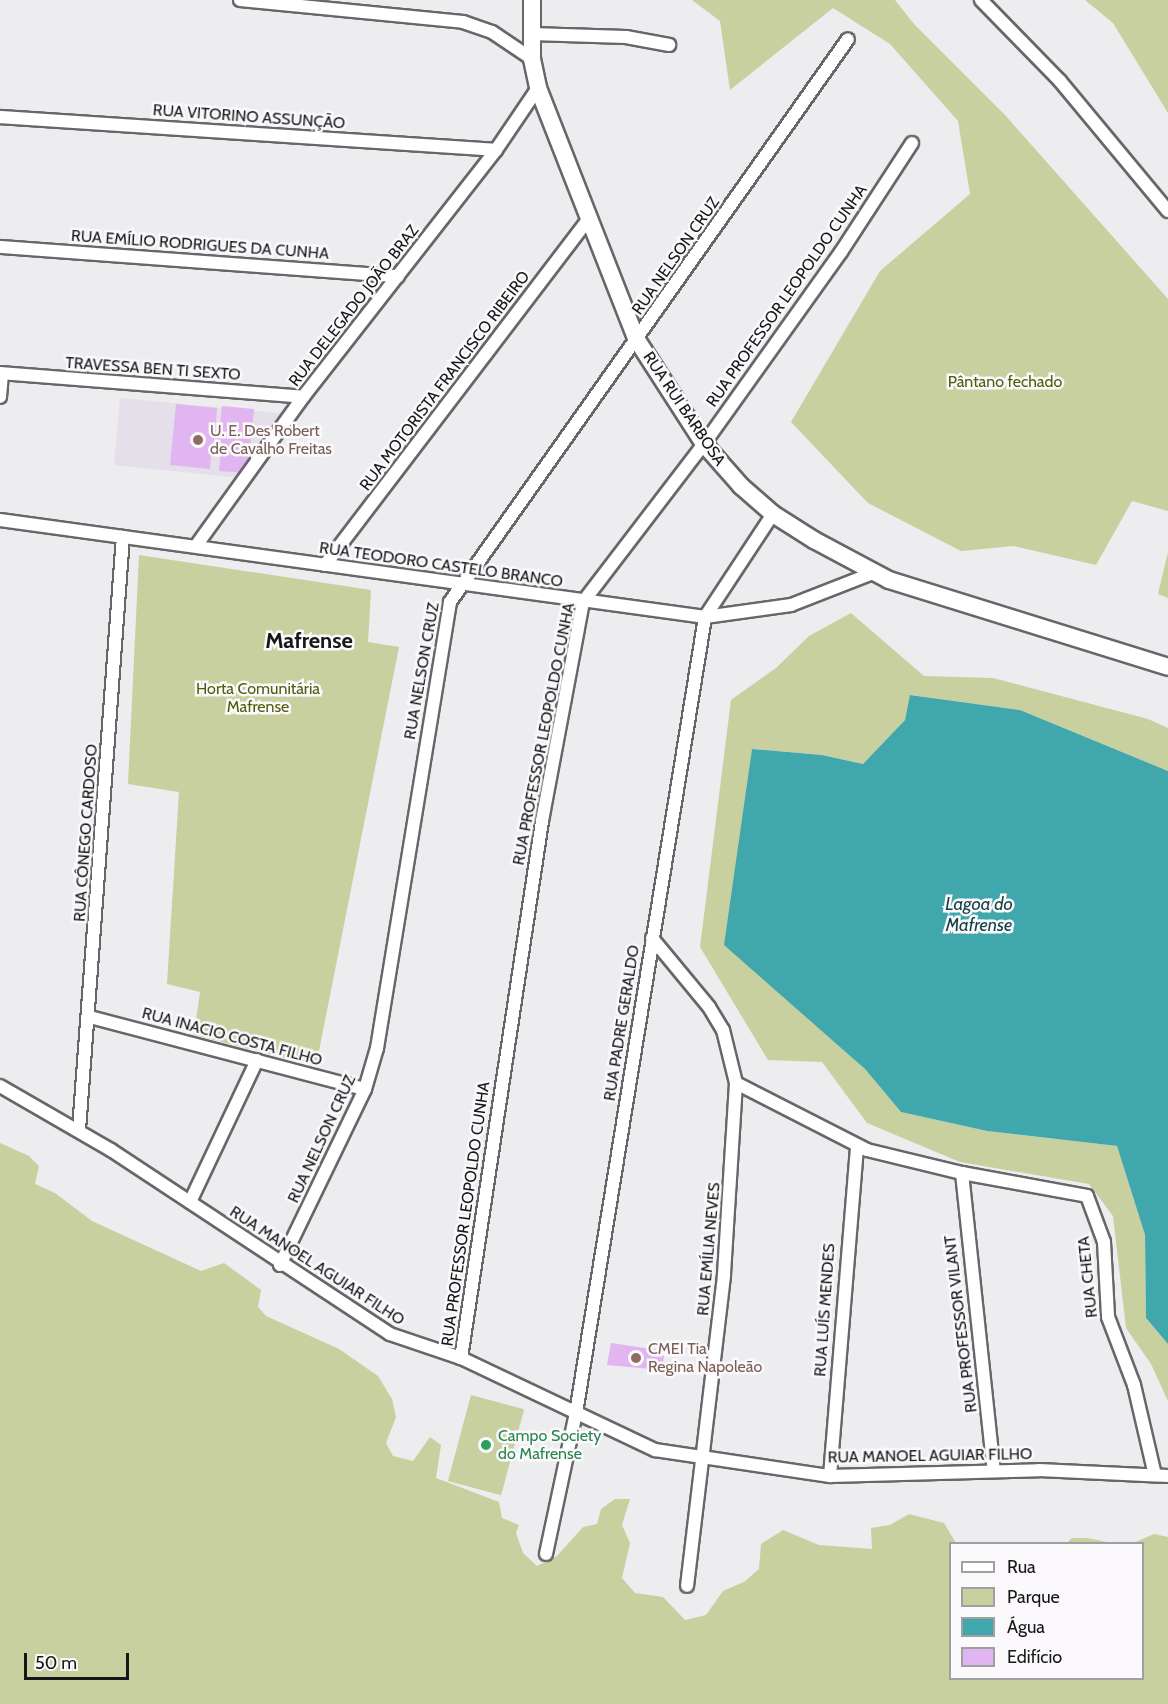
<!DOCTYPE html>
<html>
<head>
<meta charset="utf-8">
<style>
  body { margin:0 }
  #map { position:relative; width:1168px; height:1704px; overflow:hidden; background:#edecee; font-family:Cabin,sans-serif }
  div>[style] { position:absolute }
  .built>* { inset:0; background:#e4dfe8 }
  .green>* { inset:0; background:#c7d09e; transform-origin:0 0 }
  .water>* { inset:0; background:#40a8ad }
  .building>* { inset:0; background:#e1b5f0 }
  .roads { filter:drop-shadow(2px 0 #686669) drop-shadow(-2px 0 #686669) drop-shadow(0 2px #686669) drop-shadow(0 -2px #686669) }
  .street>* { height:12px; margin:-6px; padding:0 6px; transform-origin:6px; border-radius:6px; background:#fff }
  .secondary>* { height:16px; margin:-8px; padding:0 8px; transform-origin:8px; border-radius:8px; background:#fff }
  .dots>* { width:16px; height:16px; translate:-50% -50%; box-sizing:border-box; border:3px solid #fbf9fc; border-radius:50% }
  span { translate:-50% -50%; white-space:nowrap; text-align:center; line-height:1.15; -webkit-text-stroke:5px #fbf9fc; paint-order:stroke }
  .street-label { font-size:16px; color:#181718 }
  .park-label { font-size:16px; color:#535c09 }
  .education-label { font-size:16px; color:#785e54 }
  .left { translate:0 -50%; text-align:left }
  .leisure-label { font-size:16px; color:#27864d }
  .water-label { font-size:18px; color:#103f42; font-style:italic }
  .district-label { font-size:22px; color:#181718; font-weight:700 }
  .legend { position:absolute; left:949px; top:1542px; width:195px; height:138px; box-sizing:border-box; background:#fbf9fc; border:2px solid #a09fa1; margin:0; padding:8px 10px; list-style:none; font-size:18px; color:#181718 }
  .legend li { display:flex; align-items:center; gap:12px; height:30px }
  .legend b { width:30px; border:2px solid #a09fa1 }
  .scale { position:absolute; left:24px; top:1653px; width:105px; height:27px; box-sizing:border-box; border:3px solid #181718; border-top:0; padding-left:8px; font-size:18px; line-height:21px; white-space:nowrap; color:#181718; -webkit-text-stroke:4px #fbf9fc; paint-order:stroke }
</style>
</head>
<body>
<div id="map">
  <div class="built">
    <i style="clip-path:polygon(120px 398px,298px 415px,251px 479px,114px 465px)"></i>
  </div>
  <div class="green">
    <i style="clip-path:polygon(692px 0,895px 0,914px 24px,1005px 115px,1168px 299px,1168px 511px,1132px 501px,1096px 565px,1014px 546px,961px 551px,868px 503px,791px 422px,880px 271px,970px 194px,958px 121px,890px 44px,833px 8px,730px 90px,720px 21px)"></i>
    <i style="clip-path:polygon(1085px 0,1168px 0,1168px 113px,1113px 23px)"></i>
    <i style="clip-path:polygon(1168px 552px,1168px 598px,1158px 594px)"></i>
    <i style="clip-path:polygon(139px 555px,371px 590px,368px 642px,399px 647px,316px 1066px,194px 1035px,200px 992px,167px 984px,179px 792px,128px 784px)"></i>
    <i style="clip-path:polygon(851px 613px,924px 676px,993px 678px,1148px 719px,1168px 728px,1168px 771px,1020px 710px,911px 695px,905px 720px,863px 764px,822px 755px,752px 749px,742px 835px,806px 1014px,865px 1069px,901px 1112px,987px 1131px,1117px 1146px,1145px 1235px,1146px 1318px,1168px 1344px,1168px 1401px,1151px 1364px,1126px 1328px,1113px 1216px,1089px 1184px,960px 1162px,867px 1123px,822px 1062px,768px 1060px,700px 947px,731px 700px,776px 668px,809px 636px)"></i>
    <i style="clip-path:polygon(0 1143px,29px 1156px,39px 1166px,35px 1184px,55px 1193px,92px 1221px,201px 1271px,224px 1263px,261px 1290px,258px 1307px,266px 1316px,339px 1349px,378px 1376px,392px 1399px,396px 1417px,386px 1443px,393px 1456px,413px 1461px,430px 1437px,441px 1445px,436px 1478px,499px 1502px,502px 1518px,519px 1525px,516px 1533px,523px 1553px,537px 1566px,557px 1556px,583px 1527px,597px 1524px,601px 1509px,615px 1499px,630px 1499px,622px 1525px,630px 1543px,622px 1578px,635px 1593px,663px 1597px,685px 1620px,706px 1615px,723px 1591px,744px 1582px,759px 1569px,761px 1544px,783px 1530px,819px 1545px,872px 1549px,871px 1528px,890px 1525px,909px 1514px,944px 1523px,956px 1543px,950px 1544px,950px 1678px,1142px 1678px,1142px 1544px,1133px 1543px,1154px 1534px,1168px 1537px,1168px 1704px,0 1704px)"></i>
    <i style="left:471px;top:1395px;width:55px;height:89px;rotate:15deg"></i>
    <i style="clip-path:polygon(1072px 1538px,1087px 1538px,1112px 1543px,1067px 1543px)"></i>
  </div>
  <div class="water">
    <i style="clip-path:polygon(910px 695px,1020px 710px,1168px 771px,1168px 1344px,1146px 1318px,1145px 1235px,1117px 1146px,987px 1131px,901px 1112px,865px 1069px,724px 945px,752px 749px,822px 755px,863px 764px,905px 720px)"></i>
  </div>
  <div class="building">
    <i style="clip-path:polygon(176px 404px,217px 408px,215px 435px,219px 435px,222px 406px,254px 409px,248px 473px,219px 471px,222px 443px,212px 442px,210px 469px,170px 465px)"></i>
    <i style="clip-path:polygon(611px 1343px,665px 1351px,662px 1370px,607px 1365px)"></i>
  </div>
  <div class="roads">
    <div class="street">
      <i style="left:240px;top:0;width:224px;rotate:5.6deg"></i>
      <i style="left:463px;top:22px;width:31px;rotate:19deg"></i>
      <i style="left:492px;top:32px;width:48px;rotate:34deg"></i>
      <i style="left:981px;top:0;width:113px;rotate:45.7deg"></i>
      <i style="left:1060px;top:81px;width:169px;rotate:50.3deg"></i>
      <i style="left:532px;top:34px;width:94px;rotate:1.8deg"></i>
      <i style="left:626px;top:37px;width:44px;rotate:10.5deg"></i>
      <i style="left:0;top:117px;width:497px;rotate:3.8deg"></i>
      <i style="left:0;top:247px;width:399px;rotate:4.2deg"></i>
      <i style="left:0;top:373px;width:304px;rotate:4.5deg"></i>
      <i style="left:0;top:397px;width:23px;rotate:-85deg"></i>
      <i style="left:0;top:520px;width:712px;rotate:7.83deg"></i>
      <i style="left:705px;top:617px;width:87px;rotate:-7.9deg"></i>
      <i style="left:791px;top:605px;width:88px;rotate:-21.3deg"></i>
      <i style="left:196px;top:546px;width:183px;rotate:-54.3deg"></i>
      <i style="left:303px;top:397px;width:313px;rotate:-52deg"></i>
      <i style="left:496px;top:150px;width:75px;rotate:-55.9deg"></i>
      <i style="left:325px;top:565px;width:437px;rotate:-52.7deg"></i>
      <i style="left:652px;top:938px;width:89px;rotate:50.4deg"></i>
      <i style="left:709px;top:1007px;width:27px;rotate:59deg"></i>
      <i style="left:723px;top:1030px;width:55px;rotate:76.2deg"></i>
      <i style="left:736px;top:1083px;width:193px;rotate:93.6deg"></i>
      <i style="left:724px;top:1276px;width:312px;rotate:96.8deg"></i>
      <i style="left:90px;top:1017px;width:284px;rotate:14.7deg"></i>
      <i style="left:736px;top:1083px;width:147px;rotate:27.1deg"></i>
      <i style="left:867px;top:1150px;width:98px;rotate:13.6deg"></i>
      <i style="left:962px;top:1173px;width:127px;rotate:10.4deg"></i>
      <i style="left:1087px;top:1196px;width:49px;rotate:69.7deg"></i>
      <i style="left:1104px;top:1242px;width:75px;rotate:86.9deg"></i>
      <i style="left:1108px;top:1317px;width:73px;rotate:69.1deg"></i>
      <i style="left:1134px;top:1385px;width:92px;rotate:76.9deg"></i>
      <i style="left:0;top:1086px;width:128px;rotate:30deg"></i>
      <i style="left:111px;top:1150px;width:334px;rotate:33.4deg"></i>
      <i style="left:390px;top:1334px;width:75px;rotate:18.7deg"></i>
      <i style="left:461px;top:1358px;width:215px;rotate:25.4deg"></i>
      <i style="left:655px;top:1450px;width:177px;rotate:8.5deg"></i>
      <i style="left:830px;top:1476px;width:209px;rotate:-1.6deg"></i>
      <i style="left:1039px;top:1470px;width:129px;rotate:2.7deg"></i>
      <i style="left:79px;top:1130px;width:595px;rotate:-85.76deg"></i>
      <i style="left:962px;top:1173px;width:299px;rotate:83.9deg"></i>
      <i style="left:190px;top:1202px;width:157px;rotate:-64.7deg"></i>
      <i style="left:280px;top:1265px;width:195px;rotate:-64.2deg"></i>
      <i style="left:365px;top:1089px;width:43px;rotate:-73.7deg"></i>
      <i style="left:377px;top:1048px;width:452px;rotate:-80.7deg"></i>
      <i style="left:450px;top:602px;width:689px;rotate:-54.74deg"></i>
      <i style="left:461px;top:1358px;width:543px;rotate:-81.42deg"></i>
      <i style="left:542px;top:821px;width:223px;rotate:-79.4deg"></i>
      <i style="left:583px;top:602px;width:199px;rotate:-52.6deg"></i>
      <i style="left:704px;top:444px;width:236px;rotate:-54.5deg"></i>
      <i style="left:841px;top:252px;width:130px;rotate:-56.9deg"></i>
      <i style="left:830px;top:1476px;width:331px;rotate:-85.3deg"></i>
      <i style="left:546px;top:1554px;width:144px;rotate:-78deg"></i>
      <i style="left:576px;top:1413px;width:806px;rotate:-80.79deg"></i>
      <i style="left:705px;top:617px;width:123px;rotate:-56.6deg"></i>
    </div>
    <div class="secondary">
      <i style="left:532px;top:0;width:59px;rotate:90deg"></i>
      <i style="left:532px;top:59px;width:30px;rotate:78deg"></i>
      <i style="left:538px;top:88px;width:271px;rotate:68.6deg"></i>
      <i style="left:637px;top:340px;width:124px;rotate:57.2deg"></i>
      <i style="left:704px;top:444px;width:56px;rotate:48.6deg"></i>
      <i style="left:741px;top:486px;width:43px;rotate:41.2deg"></i>
      <i style="left:773px;top:514px;width:49px;rotate:32.4deg"></i>
      <i style="left:814px;top:540px;width:85px;rotate:28.1deg"></i>
      <i style="left:889px;top:580px;width:292px;rotate:17.3deg"></i>
    </div>
  </div>
  <div class="dots">
    <i style="left:198px;top:440px;background:#8d6e63"></i>
    <i style="left:636px;top:1358px;background:#8d6e63"></i>
    <i style="left:486px;top:1445px;background:#2e9e5b"></i>
  </div>
  <div class="street-label">
    <span style="left:249px;top:117px;rotate:4deg">RUA VITORINO ASSUNÇÃO</span>
    <span style="left:200px;top:245px;rotate:4deg">RUA EMÍLIO RODRIGUES DA CUNHA</span>
    <span style="left:676px;top:256px;rotate:-55deg">RUA NELSON CRUZ</span>
    <span style="left:787px;top:296px;rotate:-55deg">RUA PROFESSOR LEOPOLDO CUNHA</span>
    <span style="left:354px;top:306px;rotate:-52deg">RUA DELEGADO JOÃO BRAZ</span>
    <span style="left:153px;top:369px;rotate:4deg">TRAVESSA BEN TI SEXTO</span>
    <span style="left:445px;top:381px;rotate:-53deg">RUA MOTORISTA FRANCISCO RIBEIRO</span>
    <span style="left:684px;top:409px;rotate:56deg">RUA RUI BARBOSA</span>
    <span style="left:441px;top:565px;rotate:8deg">RUA TEODORO CASTELO BRANCO</span>
    <span style="left:422px;top:671px;rotate:-80deg">RUA NELSON CRUZ</span>
    <span style="left:544px;top:734px;rotate:-79deg">RUA PROFESSOR LEOPOLDO CUNHA</span>
    <span style="left:86px;top:833px;rotate:-86deg">RUA CÔNEGO CARDOSO</span>
    <span style="left:622px;top:1023px;rotate:-81deg">RUA PADRE GERALDO</span>
    <span style="left:232px;top:1037px;rotate:15deg">RUA INACIO COSTA FILHO</span>
    <span style="left:322px;top:1139px;rotate:-65deg">RUA NELSON CRUZ</span>
    <span style="left:466px;top:1214px;rotate:-82deg">RUA PROFESSOR LEOPOLDO CUNHA</span>
    <span style="left:709px;top:1249px;rotate:-85deg">RUA EMÍLIA NEVES</span>
    <span style="left:317px;top:1266px;rotate:33deg">RUA MANOEL AGUIAR FILHO</span>
    <span style="left:1088px;top:1277px;rotate:-96deg">RUA CHETA</span>
    <span style="left:825px;top:1310px;rotate:-86deg">RUA LUÍS MENDES</span>
    <span style="left:961px;top:1324px;rotate:-97deg">RUA PROFESSOR VILANT</span>
    <span style="left:930px;top:1456px;rotate:-1deg">RUA MANOEL AGUIAR FILHO</span>
  </div>
  <div class="park-label">
    <span style="left:1005px;top:382px">Pântano fechado</span>
    <span style="left:258px;top:698px">Horta Comunitária<br>Mafrense</span>
  </div>
  <div class="education-label">
    <span class="left" style="left:210px;top:440px">U. E. Des Robert<br>de Cavalho Freitas</span>
    <span class="left" style="left:648px;top:1358px">CMEI Tia<br>Regina Napoleão</span>
  </div>
  <div class="leisure-label">
    <span class="left" style="left:498px;top:1445px">Campo Society<br>do Mafrense</span>
  </div>
  <div class="water-label">
    <span style="left:979px;top:915px">Lagoa do<br>Mafrense</span>
  </div>
  <div class="district-label">
    <span style="left:309px;top:641px">Mafrense</span>
  </div>
  <ul class="legend">
  <li><b style="height:8px;background:#fff"></b>Rua</li>
  <li><b style="height:16px;background:#c7d09e"></b>Parque</li>
  <li><b style="height:16px;background:#40a8ad"></b>Água</li>
  <li><b style="height:16px;background:#e1b5f0"></b>Edifício</li>
  </ul>
  <div class="scale">50 m</div>
</div>
</body>
</html>
